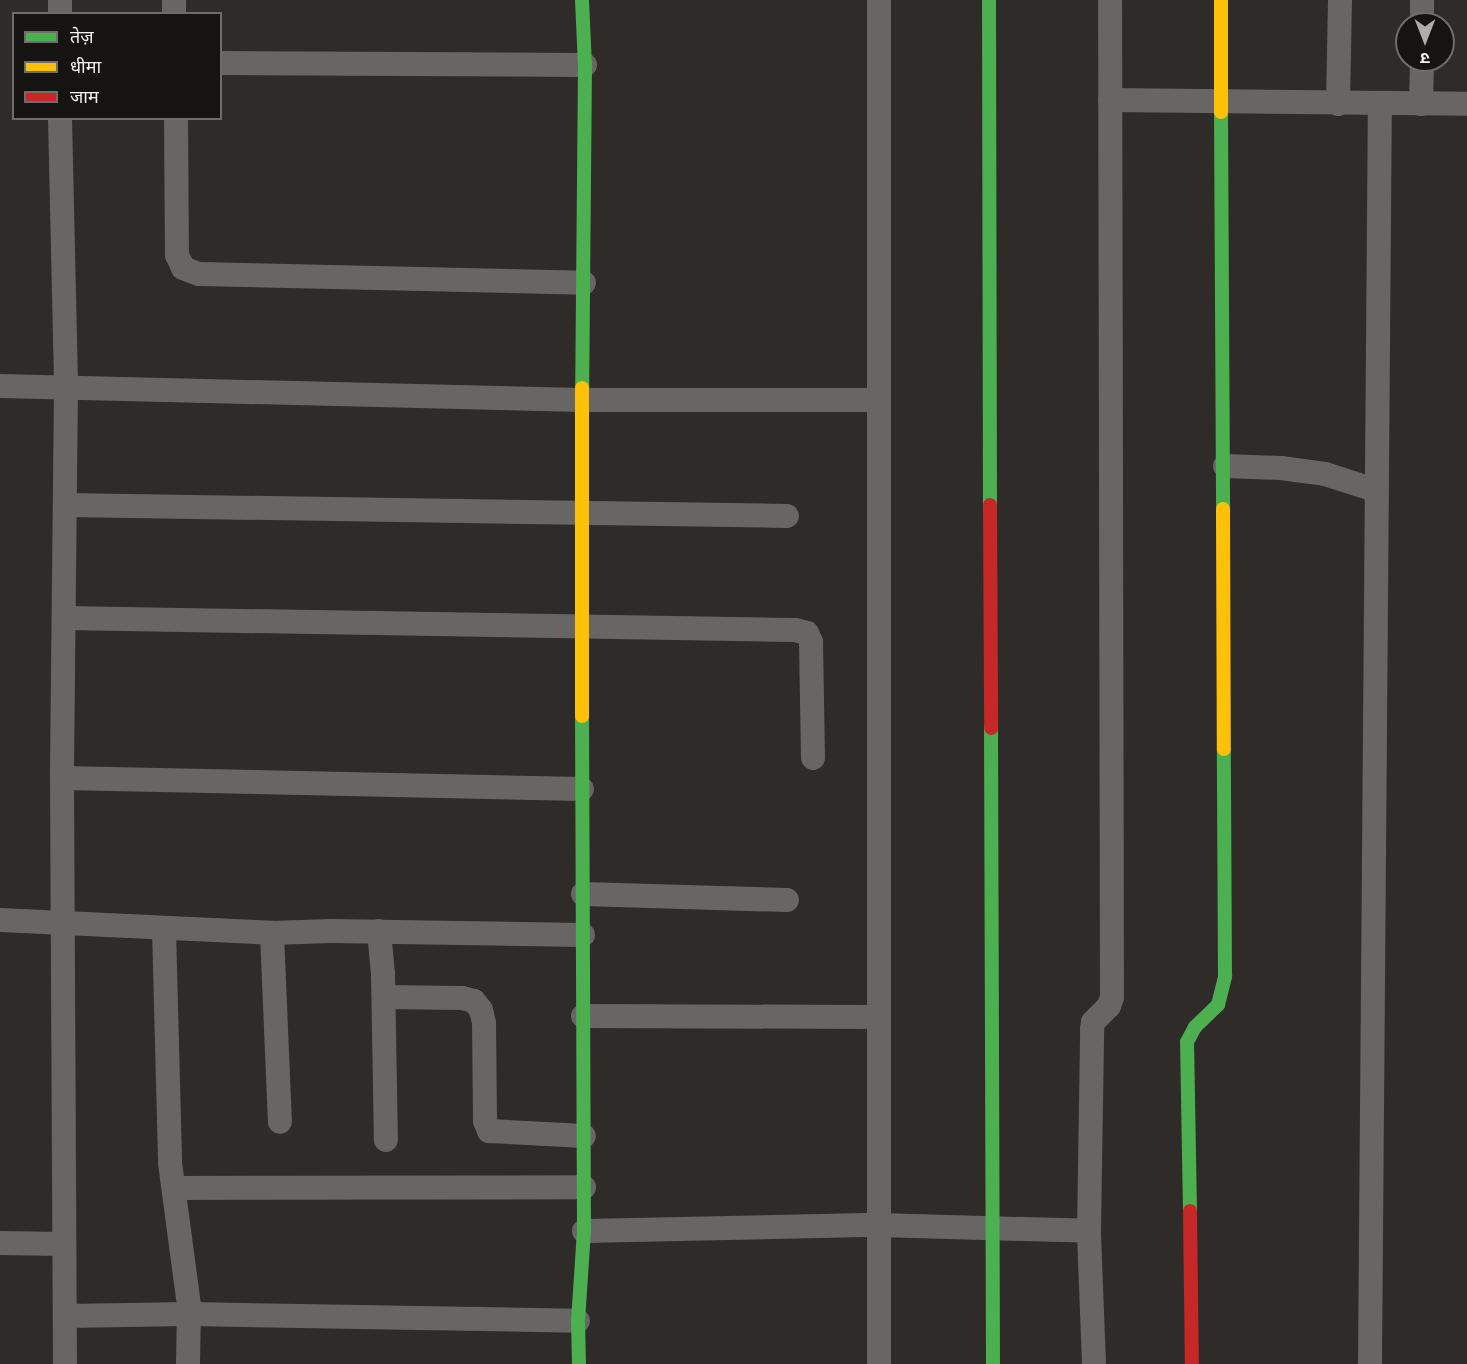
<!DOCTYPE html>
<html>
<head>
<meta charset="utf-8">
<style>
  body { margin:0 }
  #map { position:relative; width:1467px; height:1364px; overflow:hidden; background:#2e2b28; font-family:"DM Sans","Noto Sans Devanagari",sans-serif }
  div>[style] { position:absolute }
  .street>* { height:24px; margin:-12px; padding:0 12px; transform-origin:12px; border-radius:12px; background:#676665 }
  .fast>* { height:14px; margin:-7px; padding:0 7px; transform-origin:7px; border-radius:7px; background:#4caf50 }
  .slow>* { height:14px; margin:-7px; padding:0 7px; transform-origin:7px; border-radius:7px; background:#ffc107 }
  .jam>* { height:14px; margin:-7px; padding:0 7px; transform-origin:7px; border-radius:7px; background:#c62828 }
  span { translate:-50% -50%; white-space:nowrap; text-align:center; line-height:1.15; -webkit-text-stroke:6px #161412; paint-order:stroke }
  .legend { position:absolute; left:12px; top:12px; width:210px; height:108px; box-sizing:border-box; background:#161412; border:2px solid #6f6c6a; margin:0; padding:8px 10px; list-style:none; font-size:18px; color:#f4f1ee }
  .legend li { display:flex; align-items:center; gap:12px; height:30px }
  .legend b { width:30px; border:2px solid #6f6c6a }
  .north { position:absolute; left:1395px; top:12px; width:60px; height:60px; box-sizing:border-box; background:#161412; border:2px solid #6f6c6a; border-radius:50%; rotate:180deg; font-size:16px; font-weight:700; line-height:24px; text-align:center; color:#f4f1ee }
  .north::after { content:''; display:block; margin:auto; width:21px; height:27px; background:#afaca9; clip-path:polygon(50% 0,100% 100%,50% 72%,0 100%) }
</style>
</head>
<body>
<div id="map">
  <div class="street">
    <i style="left:60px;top:0;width:14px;rotate:90deg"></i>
    <i style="left:174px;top:0;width:14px;rotate:90deg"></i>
    <i style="left:879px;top:0;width:1364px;rotate:90deg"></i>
    <i style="left:1422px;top:24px;width:24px;rotate:-90deg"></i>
    <i style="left:220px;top:63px;width:365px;rotate:0.3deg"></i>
    <i style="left:1110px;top:100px;width:357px;rotate:0.6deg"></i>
    <i style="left:1338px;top:104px;width:104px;rotate:-88.9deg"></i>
    <i style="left:1421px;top:104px;width:44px;rotate:-88.7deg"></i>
    <i style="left:60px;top:118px;width:269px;rotate:88.7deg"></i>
    <i style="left:66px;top:387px;width:391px;rotate:90.6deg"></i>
    <i style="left:62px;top:778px;width:586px;rotate:89.71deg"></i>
    <i style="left:176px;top:118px;width:137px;rotate:89.6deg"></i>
    <i style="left:177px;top:255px;width:14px;rotate:65deg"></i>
    <i style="left:183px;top:268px;width:17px;rotate:21deg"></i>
    <i style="left:199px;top:274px;width:385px;rotate:1.3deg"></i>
    <i style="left:0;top:386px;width:582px;rotate:1.38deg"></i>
    <i style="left:582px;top:400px;width:297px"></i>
    <i style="left:1225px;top:466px;width:56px;rotate:2deg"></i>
    <i style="left:1281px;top:468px;width:44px;rotate:7.8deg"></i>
    <i style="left:1325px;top:474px;width:52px;rotate:17.7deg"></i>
    <i style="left:65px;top:505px;width:722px;rotate:0.87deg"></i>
    <i style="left:64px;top:618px;width:731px;rotate:0.94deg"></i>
    <i style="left:795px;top:630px;width:12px;rotate:14deg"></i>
    <i style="left:807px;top:633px;width:10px;rotate:66deg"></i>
    <i style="left:811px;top:642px;width:116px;rotate:89deg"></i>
    <i style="left:62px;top:778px;width:520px;rotate:1.21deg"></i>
    <i style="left:583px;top:894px;width:204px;rotate:1.7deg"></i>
    <i style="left:0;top:920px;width:272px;rotate:2.7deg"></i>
    <i style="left:272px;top:933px;width:58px;rotate:-2deg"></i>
    <i style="left:330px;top:931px;width:253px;rotate:0.9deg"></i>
    <i style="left:164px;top:929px;width:234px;rotate:88.5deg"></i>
    <i style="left:170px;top:1163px;width:144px;rotate:82.4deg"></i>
    <i style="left:189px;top:1306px;width:58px;rotate:91deg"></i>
    <i style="left:379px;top:931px;width:43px;rotate:84.7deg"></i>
    <i style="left:383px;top:974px;width:166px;rotate:89deg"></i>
    <i style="left:272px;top:933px;width:189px;rotate:87.6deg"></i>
    <i style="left:384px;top:997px;width:78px;rotate:0.7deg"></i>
    <i style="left:462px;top:998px;width:12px;rotate:14deg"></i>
    <i style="left:474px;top:1001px;width:11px;rotate:52deg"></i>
    <i style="left:481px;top:1010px;width:13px;rotate:77deg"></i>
    <i style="left:484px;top:1023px;width:98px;rotate:89.4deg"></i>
    <i style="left:485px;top:1121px;width:11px;rotate:68deg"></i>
    <i style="left:489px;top:1131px;width:95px;rotate:3deg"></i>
    <i style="left:583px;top:1016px;width:296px;rotate:0.2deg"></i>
    <i style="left:174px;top:1188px;width:410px;rotate:-0.1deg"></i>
    <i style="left:584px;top:1231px;width:295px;rotate:-1.2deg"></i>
    <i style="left:879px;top:1225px;width:210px;rotate:1.6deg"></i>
    <i style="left:0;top:1243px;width:64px;rotate:0.9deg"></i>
    <i style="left:65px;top:1316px;width:124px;rotate:-0.9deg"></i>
    <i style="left:189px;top:1314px;width:389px;rotate:1deg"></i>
    <i style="left:1094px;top:1364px;width:133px;rotate:-92.2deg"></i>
    <i style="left:1089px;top:1231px;width:202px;rotate:-89.1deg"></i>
    <i style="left:1092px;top:1029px;width:7px;rotate:-82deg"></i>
    <i style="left:1093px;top:1022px;width:23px;rotate:-45deg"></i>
    <i style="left:1109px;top:1006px;width:9px;rotate:-72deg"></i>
    <i style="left:1112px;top:997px;width:997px;rotate:-90.11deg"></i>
    <i style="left:1370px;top:1364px;width:1261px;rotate:-89.55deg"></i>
  </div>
  <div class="fast">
    <i style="left:582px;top:0;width:65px;rotate:87.4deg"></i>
    <i style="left:585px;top:65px;width:323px;rotate:90.5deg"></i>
    <i style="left:989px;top:0;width:505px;rotate:89.89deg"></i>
    <i style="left:1221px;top:112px;width:397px;rotate:89.7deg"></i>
    <i style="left:991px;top:728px;width:636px;rotate:89.82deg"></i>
    <i style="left:1190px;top:1211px;width:169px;rotate:-91deg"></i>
    <i style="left:1187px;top:1042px;width:17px;rotate:-62deg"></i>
    <i style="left:1195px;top:1027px;width:32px;rotate:-44deg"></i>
    <i style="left:1218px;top:1005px;width:30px;rotate:-76deg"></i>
    <i style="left:1225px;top:976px;width:227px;rotate:-90.3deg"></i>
    <i style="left:579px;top:1364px;width:43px;rotate:-91.3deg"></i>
    <i style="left:578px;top:1321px;width:90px;rotate:-86.2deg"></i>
    <i style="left:584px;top:1231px;width:515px;rotate:-90.22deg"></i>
  </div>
  <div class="slow">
    <i style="left:1221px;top:0;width:112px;rotate:90deg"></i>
    <i style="left:1223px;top:509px;width:240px;rotate:89.8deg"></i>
    <i style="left:582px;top:716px;width:328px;rotate:-90deg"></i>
  </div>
  <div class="jam">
    <i style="left:990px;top:505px;width:223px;rotate:89.7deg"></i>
    <i style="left:1190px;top:1211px;width:153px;rotate:89.3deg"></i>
  </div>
  <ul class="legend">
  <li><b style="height:8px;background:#4caf50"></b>तेज़</li>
  <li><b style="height:8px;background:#ffc107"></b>धीमा</li>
  <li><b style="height:8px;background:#c62828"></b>जाम</li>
  </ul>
  <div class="north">उ</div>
</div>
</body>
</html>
